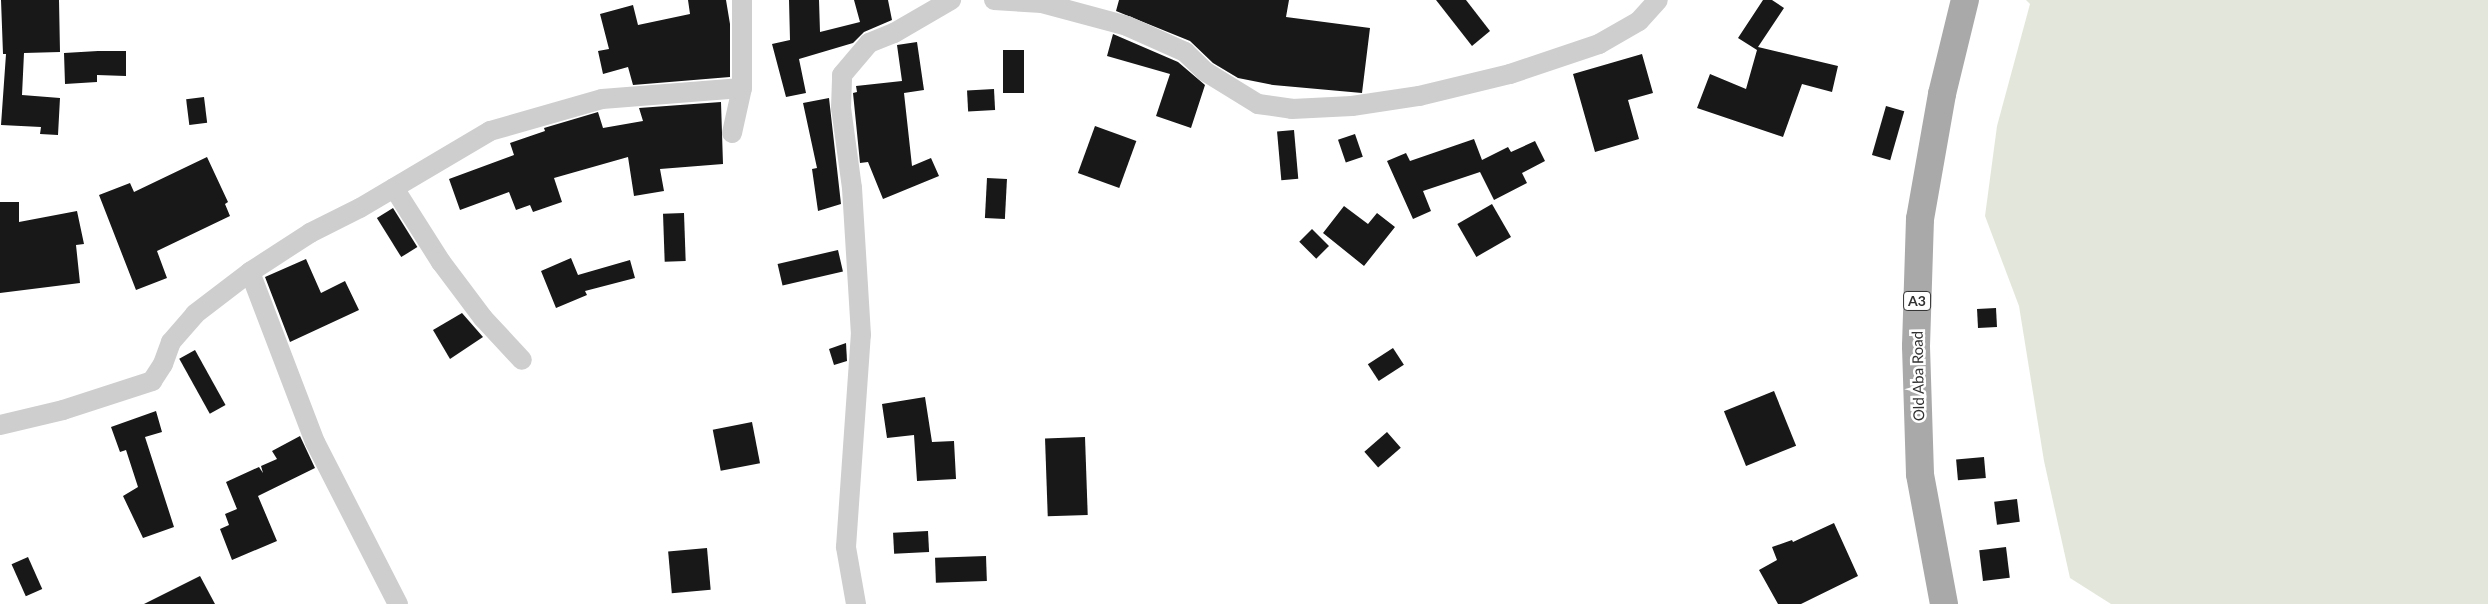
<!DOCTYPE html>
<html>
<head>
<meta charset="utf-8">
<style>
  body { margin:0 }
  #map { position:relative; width:2488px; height:604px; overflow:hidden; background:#fff; font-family:Lato,sans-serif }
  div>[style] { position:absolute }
  .green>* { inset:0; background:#e3e7db }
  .building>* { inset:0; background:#181818; transform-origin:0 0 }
  .street>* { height:20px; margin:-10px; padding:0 10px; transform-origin:10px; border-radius:10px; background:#cecece }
  .primary>* { height:28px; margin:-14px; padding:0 14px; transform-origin:14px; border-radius:14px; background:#a9a9a9 }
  span { translate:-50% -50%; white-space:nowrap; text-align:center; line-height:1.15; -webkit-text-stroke:5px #fff; paint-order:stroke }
  .shield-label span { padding:1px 4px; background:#fff; border:1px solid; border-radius:4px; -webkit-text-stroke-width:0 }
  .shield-label { font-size:14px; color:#313131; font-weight:700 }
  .street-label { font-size:15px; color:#313131 }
</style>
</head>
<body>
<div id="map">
  <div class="green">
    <i style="clip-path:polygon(2026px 0,2488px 0,2488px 604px,2111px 604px,2070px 578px,2044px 461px,2019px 306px,1985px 216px,1997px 126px,2030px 4px)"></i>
  </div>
  <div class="building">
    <i style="clip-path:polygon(1px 0,59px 0,60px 52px,24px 53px,22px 95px,60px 98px,58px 135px,40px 134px,41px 127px,1px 125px,6px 54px,3px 54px)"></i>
    <i style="clip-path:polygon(688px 0,726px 0,730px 24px,730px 77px,633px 85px,628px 67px,603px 74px,598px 51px,609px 49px,600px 14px,633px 5px,638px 25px,690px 14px)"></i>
    <i style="clip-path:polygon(789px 0,819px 0,820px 32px,860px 22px,854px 0,888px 0,892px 20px,864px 32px,853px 43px,799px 59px,806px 93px,786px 97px,772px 44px,790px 40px)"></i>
    <i style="clip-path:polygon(1119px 0,1289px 0,1286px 17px,1370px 28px,1362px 93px,1273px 85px,1238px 78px,1213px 63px,1190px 41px,1116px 11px)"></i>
    <i style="clip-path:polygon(1436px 0,1466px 0,1490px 31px,1472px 46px)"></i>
    <i style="clip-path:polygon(1763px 0,1772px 0,1784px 8px,1758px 47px,1838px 66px,1832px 92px,1802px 84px,1783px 137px,1697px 108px,1710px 74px,1746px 89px,1757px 50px,1738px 38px)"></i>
    <i style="clip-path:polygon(1113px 34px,1178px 62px,1205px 85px,1191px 128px,1156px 116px,1170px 74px,1107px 56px)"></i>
    <i style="clip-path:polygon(917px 42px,924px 90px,904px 93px,912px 166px,931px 158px,939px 176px,883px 199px,868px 162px,860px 163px,853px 93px,857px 92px,856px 86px,902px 81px,897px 45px)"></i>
    <i style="left:1003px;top:50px;width:21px;height:43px"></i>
    <i style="clip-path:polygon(98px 51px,126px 51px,126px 76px,97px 75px,97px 82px,65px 84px,64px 53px)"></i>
    <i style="clip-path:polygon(1642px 54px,1653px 93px,1628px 100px,1639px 139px,1595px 152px,1573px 74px)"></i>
    <i style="left:994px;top:89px;width:21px;height:27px;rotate:87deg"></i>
    <i style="left:204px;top:97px;width:26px;height:18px;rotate:83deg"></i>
    <i style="clip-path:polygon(829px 98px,841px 204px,818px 211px,812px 169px,817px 168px,803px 103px)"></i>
    <i style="clip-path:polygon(721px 102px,723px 164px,660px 169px,664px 191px,634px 196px,628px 157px,554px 178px,562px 202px,533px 212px,530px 205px,516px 210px,509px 192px,460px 210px,449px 179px,514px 155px,510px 143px,545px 131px,544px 128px,598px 112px,603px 128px,643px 121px,639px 108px)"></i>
    <i style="left:1886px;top:106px;width:19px;height:51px;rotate:16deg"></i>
    <i style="left:1095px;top:126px;width:44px;height:50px;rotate:20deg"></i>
    <i style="left:1294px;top:130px;width:49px;height:17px;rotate:85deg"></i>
    <i style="left:1355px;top:134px;width:24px;height:18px;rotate:71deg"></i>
    <i style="clip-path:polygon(1474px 139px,1482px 160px,1508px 147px,1511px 152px,1535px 141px,1545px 161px,1522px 173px,1527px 183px,1494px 200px,1480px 172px,1423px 191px,1431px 211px,1413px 219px,1387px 161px,1406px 153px,1410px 161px)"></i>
    <i style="clip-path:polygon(207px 157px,228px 202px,225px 204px,230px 216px,157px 251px,167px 278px,136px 290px,99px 195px,130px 183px,134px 192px)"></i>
    <i style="left:987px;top:178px;width:20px;height:40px;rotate:3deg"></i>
    <i style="clip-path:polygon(0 202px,19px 202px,19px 222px,77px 211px,84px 244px,76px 245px,80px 283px,0 293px)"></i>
    <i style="left:1492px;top:204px;width:38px;height:40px;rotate:60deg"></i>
    <i style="clip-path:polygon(1344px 206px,1368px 224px,1377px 213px,1395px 227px,1364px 266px,1323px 233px)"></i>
    <i style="left:393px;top:208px;width:46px;height:19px;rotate:58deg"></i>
    <i style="left:684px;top:213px;width:48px;height:21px;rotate:88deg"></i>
    <i style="left:1312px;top:229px;width:24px;height:18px;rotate:45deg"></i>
    <i style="left:838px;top:250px;width:22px;height:62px;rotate:77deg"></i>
    <i style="clip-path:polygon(571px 258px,578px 275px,630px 260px,635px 278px,585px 291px,587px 295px,556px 308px,541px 271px)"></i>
    <i style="clip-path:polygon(306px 259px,321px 293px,345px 281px,359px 310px,290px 342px,265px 277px)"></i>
    <i style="left:1996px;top:308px;width:19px;height:19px;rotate:87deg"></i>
    <i style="clip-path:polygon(462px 313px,483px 337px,450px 359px,433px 330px)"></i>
    <i style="clip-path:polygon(846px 343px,847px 361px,834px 365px,829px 349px)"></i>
    <i style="left:1393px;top:348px;width:20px;height:30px;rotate:57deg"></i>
    <i style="left:195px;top:350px;width:63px;height:18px;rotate:61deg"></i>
    <i style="left:1774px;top:391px;width:59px;height:54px;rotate:68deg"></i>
    <i style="clip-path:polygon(925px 397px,932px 442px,954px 441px,956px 479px,917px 481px,914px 435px,887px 438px,882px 404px)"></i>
    <i style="clip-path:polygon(156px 411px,162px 432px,145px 437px,174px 527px,143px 538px,123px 496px,138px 487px,126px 450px,120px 452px,111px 427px)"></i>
    <i style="left:752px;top:422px;width:42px;height:40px;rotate:79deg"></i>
    <i style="left:1387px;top:432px;width:21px;height:30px;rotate:49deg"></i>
    <i style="clip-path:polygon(300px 436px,315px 468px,258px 496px,277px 541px,232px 560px,220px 529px,229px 525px,225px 514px,237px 509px,226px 482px,259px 467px,263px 473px,261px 466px,277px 459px,272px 451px)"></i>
    <i style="left:1085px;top:437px;width:78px;height:40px;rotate:88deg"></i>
    <i style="left:1984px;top:457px;width:21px;height:28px;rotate:85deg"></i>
    <i style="left:2017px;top:499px;width:23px;height:23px;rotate:83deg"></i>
    <i style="clip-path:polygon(1834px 523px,1858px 576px,1801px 604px,1778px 604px,1759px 570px,1777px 560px,1772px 547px,1792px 540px,1793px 542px)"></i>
    <i style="left:928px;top:531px;width:21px;height:35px;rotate:87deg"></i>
    <i style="left:2006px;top:547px;width:31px;height:27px;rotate:83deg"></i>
    <i style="left:707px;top:548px;width:42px;height:39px;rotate:85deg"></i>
    <i style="left:986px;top:556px;width:25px;height:51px;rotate:88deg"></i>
    <i style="left:28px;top:557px;width:35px;height:18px;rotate:66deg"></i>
    <i style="clip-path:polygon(200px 576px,215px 604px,144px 604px)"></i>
  </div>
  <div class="street">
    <i style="left:994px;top:0;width:48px;rotate:3.6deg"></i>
    <i style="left:1042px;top:3px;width:88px;rotate:15.1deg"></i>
    <i style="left:1127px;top:26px;width:64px;rotate:24.1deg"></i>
    <i style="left:1185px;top:52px;width:29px;rotate:44deg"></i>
    <i style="left:1206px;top:72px;width:61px;rotate:31.6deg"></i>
    <i style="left:1258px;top:104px;width:34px;rotate:8deg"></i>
    <i style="left:1292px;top:109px;width:60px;rotate:-2.9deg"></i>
    <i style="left:1352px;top:106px;width:68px;rotate:-8.5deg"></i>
    <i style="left:1419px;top:96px;width:94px;rotate:-13.6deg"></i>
    <i style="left:1510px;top:74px;width:94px;rotate:-18.6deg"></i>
    <i style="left:1599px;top:44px;width:46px;rotate:-29.9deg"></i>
    <i style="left:1639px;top:21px;width:28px;rotate:-48deg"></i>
    <i style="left:732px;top:133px;width:46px;rotate:-77.5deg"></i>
    <i style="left:742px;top:88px;width:88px;rotate:-90deg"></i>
    <i style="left:394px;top:188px;width:88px;rotate:57.6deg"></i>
    <i style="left:441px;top:262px;width:70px;rotate:53.1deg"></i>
    <i style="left:483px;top:318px;width:57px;rotate:47.1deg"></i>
    <i style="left:250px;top:272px;width:182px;rotate:69.1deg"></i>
    <i style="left:315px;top:442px;width:182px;rotate:62.9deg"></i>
    <i style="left:0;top:425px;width:65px;rotate:-13.4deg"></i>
    <i style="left:63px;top:410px;width:94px;rotate:-18deg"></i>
    <i style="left:152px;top:381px;width:20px;rotate:-57deg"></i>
    <i style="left:163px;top:364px;width:23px;rotate:-70deg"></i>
    <i style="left:171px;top:342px;width:37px;rotate:-49deg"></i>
    <i style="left:195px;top:314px;width:69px;rotate:-37.4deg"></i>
    <i style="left:250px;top:272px;width:72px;rotate:-33deg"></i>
    <i style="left:310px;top:233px;width:56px;rotate:-26.6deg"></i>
    <i style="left:360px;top:208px;width:151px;rotate:-30.6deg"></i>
    <i style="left:490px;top:131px;width:116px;rotate:-15.9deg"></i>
    <i style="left:602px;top:99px;width:140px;rotate:-4.5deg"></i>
    <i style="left:856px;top:604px;width:58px;rotate:-100deg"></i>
    <i style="left:846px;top:547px;width:213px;rotate:-86deg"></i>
    <i style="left:861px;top:335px;width:147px;rotate:-93.5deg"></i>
    <i style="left:852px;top:188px;width:81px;rotate:-97.8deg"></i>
    <i style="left:841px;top:108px;width:33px;rotate:-88deg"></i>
    <i style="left:842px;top:75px;width:42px;rotate:-49.8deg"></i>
    <i style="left:869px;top:43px;width:27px;rotate:-22deg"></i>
    <i style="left:894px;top:33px;width:66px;rotate:-30.1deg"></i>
  </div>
  <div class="primary">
    <i style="left:1944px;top:604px;width:132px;rotate:-100.5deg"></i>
    <i style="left:1920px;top:474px;width:128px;rotate:-91.8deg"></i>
    <i style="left:1916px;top:346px;width:127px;rotate:-88.2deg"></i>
    <i style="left:1920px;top:219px;width:127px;rotate:-80deg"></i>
    <i style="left:1942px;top:94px;width:97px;rotate:-76.3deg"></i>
  </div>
  <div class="shield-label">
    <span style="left:1917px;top:301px">A3</span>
  </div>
  <div class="street-label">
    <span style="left:1918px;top:376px;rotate:-91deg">Old Aba Road</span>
  </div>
</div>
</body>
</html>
